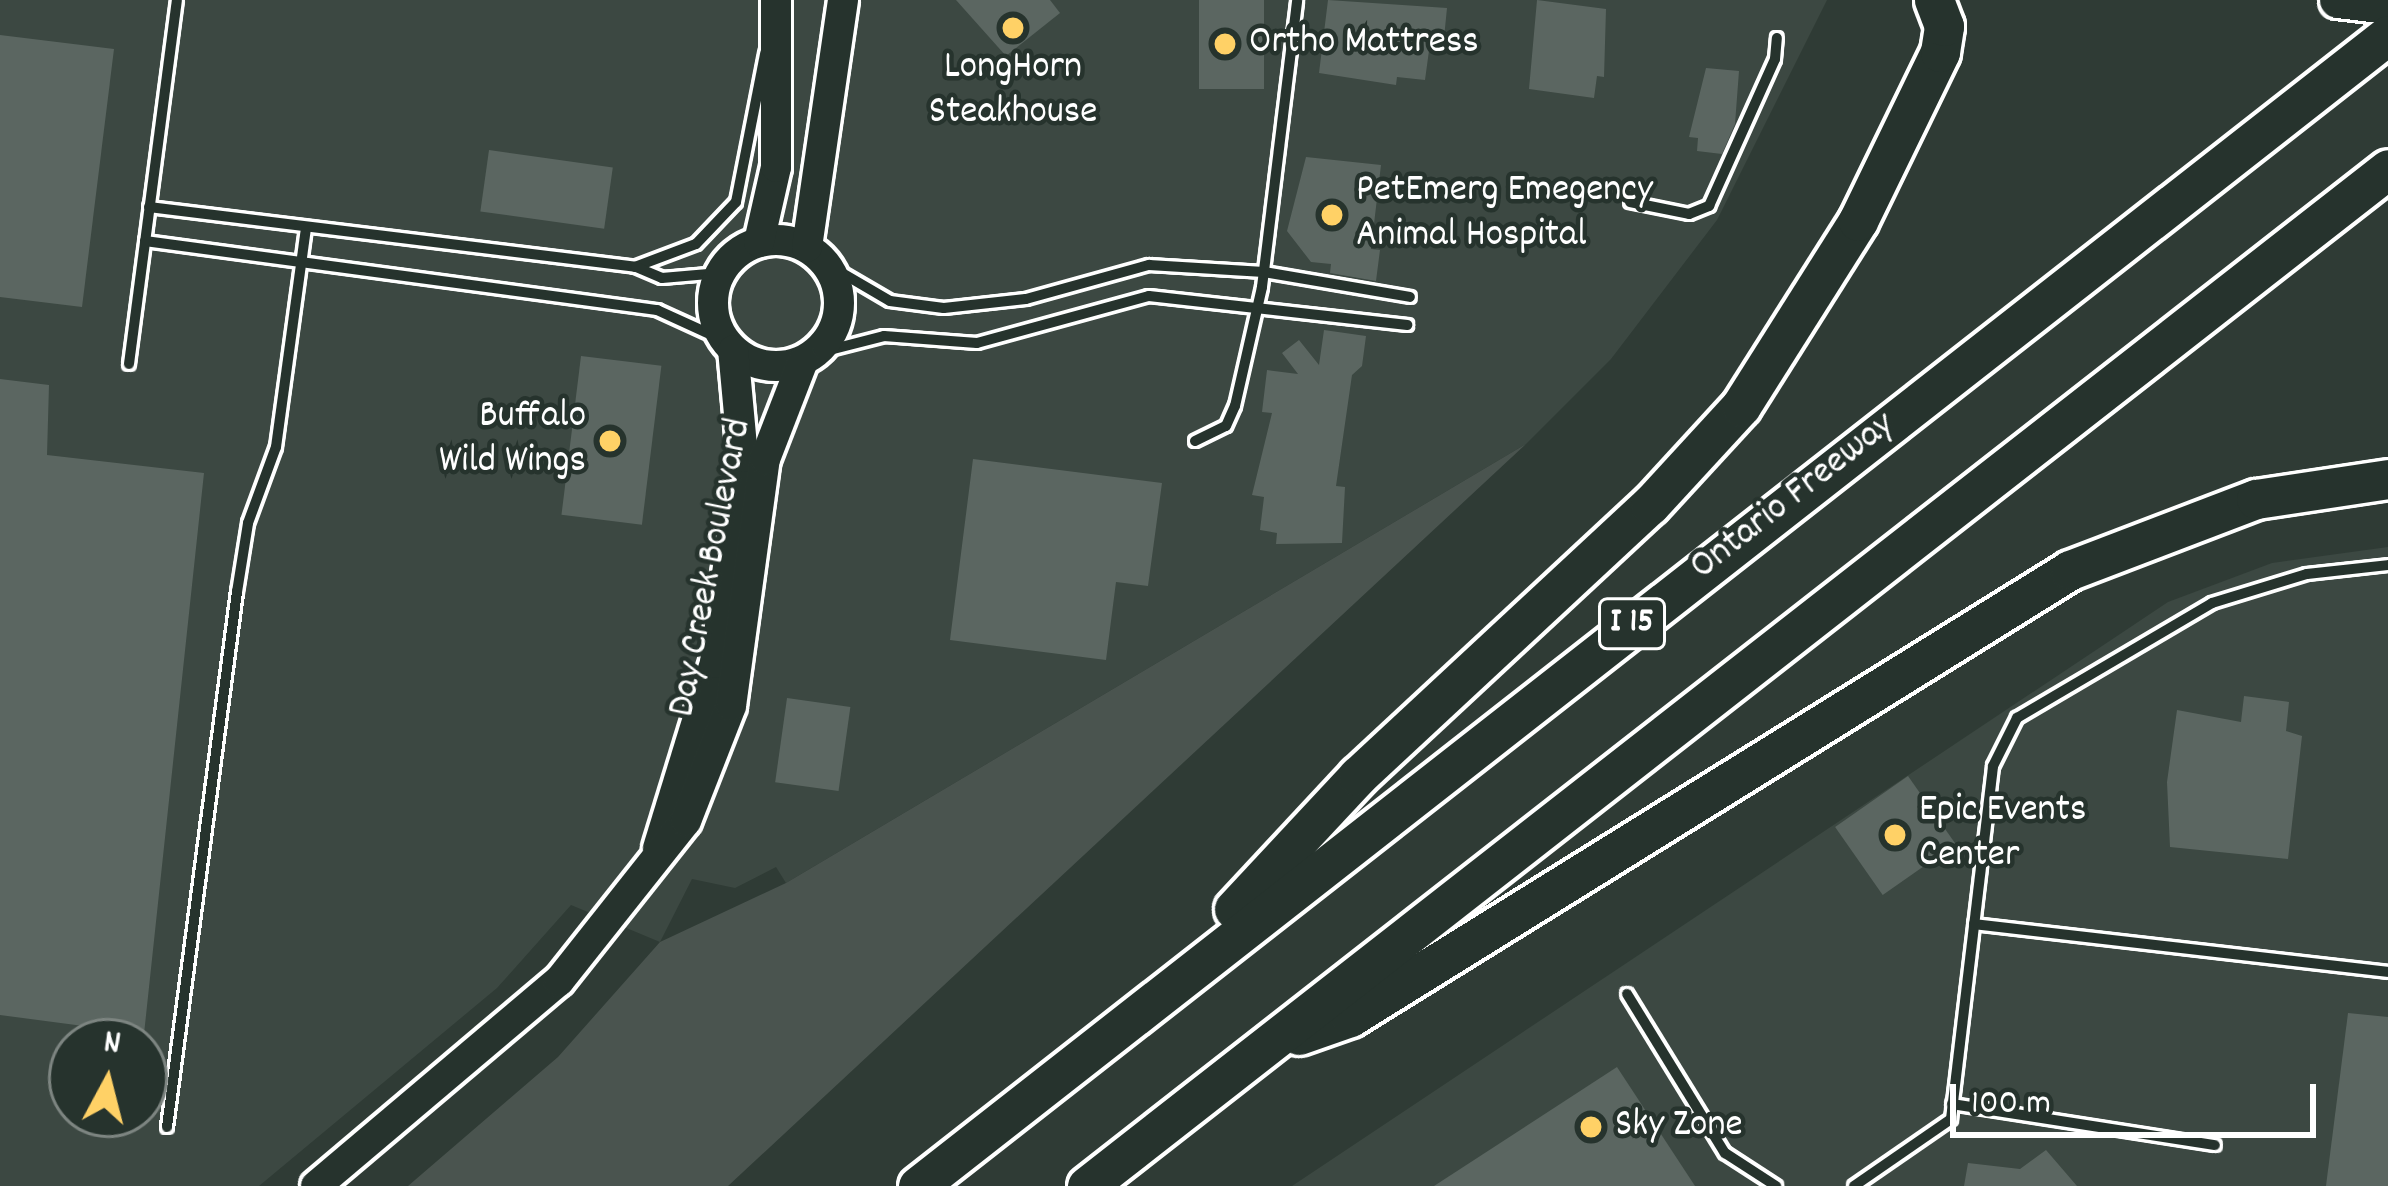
<!DOCTYPE html>
<html>
<head>
<meta charset="utf-8">
<style>
  body { margin:0 }
  #map { position:relative; width:2388px; height:1186px; overflow:hidden; background:#2f3b35; font-family:Dekko,sans-serif }
  div>[style] { position:absolute }
  .built>* { inset:0; background:#3c4842 }
  .green>* { inset:0; background:#4a544f }
  .building>* { inset:0; background:#5b6661; transform-origin:0 0 }
  .roads { filter:drop-shadow(3px 0 #fff) drop-shadow(-3px 0 #fff) drop-shadow(0 3px #fff) drop-shadow(0 -3px #fff) }
  .lane>* { height:10px; margin:-5px; padding:0 5px; transform-origin:5px; border-radius:5px; background:#26332d }
  .secondary>* { height:30px; margin:-15px; padding:0 15px; transform-origin:15px; border-radius:15px; background:#26332d }
  .secondary>.ring { margin:-15px; padding:0; box-sizing:content-box; background:none; border:30px solid #26332d; border-radius:50% }
  .primary>* { height:36px; margin:-18px; padding:0 18px; transform-origin:18px; border-radius:18px; background:#26332d }
  .highway>* { height:39px; margin:-19.5px; padding:0 19.5px; transform-origin:19.5px; border-radius:19.5px; background:#26332d }
  .dots>* { width:33px; height:33px; translate:-50% -50%; box-sizing:border-box; border:6px solid #26332d; border-radius:50% }
  span { translate:-50% -50%; white-space:nowrap; text-align:center; line-height:1.15; -webkit-text-stroke:9px #26332d; paint-order:stroke }
  .shield-label span { padding:3px 9px; background:#26332d; border:3px solid; border-radius:9px; -webkit-text-stroke-width:0 }
  .shield-label { font-size:36px; color:#fff; font-weight:700 }
  .poi-label { font-size:39px; color:#fff }
  .left { translate:0 -50%; text-align:left }
  .right { translate:-100% -50%; text-align:right }
  .street-label { font-size:39px; color:#fff }
  .north { position:absolute; left:48px; top:1018px; width:120px; height:120px; box-sizing:border-box; background:#26332d; border:3px solid #7d8581; border-radius:50%; rotate:7deg; font-size:33px; font-weight:700; line-height:48px; text-align:center; color:#fff }
  .north::after { content:''; display:block; margin:auto; width:42px; height:54px; background:#ffd166; clip-path:polygon(50% 0,100% 100%,50% 72%,0 100%) }
  .scale { position:absolute; left:1950px; top:1084px; width:366px; height:54px; box-sizing:border-box; border:6px solid #fff; border-top:0; padding-left:15px; font-size:36px; line-height:42px; white-space:nowrap; color:#fff; -webkit-text-stroke:9px #26332d; paint-order:stroke }
</style>
</head>
<body>
<div id="map">
  <div class="built">
    <i style="clip-path:polygon(evenodd,0 0,1827px 0,1717px 220px,1611px 359px,1526px 444px,786px 883px,776px 867px,735px 888px,692px 879px,660px 942px,571px 905px,497px 988px,259px 1186px,0 1186px,0 0,72px 1042px,144px 1042px,144px 1114px,72px 1114px,72px 1042px)"></i>
    <i style="clip-path:polygon(2388px 547px,2388px 1186px,1292px 1186px,2168px 602px,2272px 563px)"></i>
  </div>
  <div class="green">
    <i style="clip-path:polygon(1526px 444px,728px 1186px,408px 1186px,558px 1057px,660px 942px,786px 883px)"></i>
  </div>
  <div class="building">
    <i style="clip-path:polygon(956px 0,1050px 0,1060px 13px,1006px 56px)"></i>
    <i style="left:1199px;top:0;width:65px;height:89px"></i>
    <i style="clip-path:polygon(1328px 0,1447px 8px,1444px 38px,1431px 36px,1425px 80px,1397px 77px,1396px 85px,1319px 73px)"></i>
    <i style="clip-path:polygon(1537px 0,1606px 9px,1604px 77px,1597px 76px,1594px 98px,1529px 89px)"></i>
    <i style="clip-path:polygon(0 35px,114px 49px,82px 307px,0 297px)"></i>
    <i style="clip-path:polygon(1706px 68px,1739px 71px,1735px 124px,1722px 154px,1697px 151px,1698px 138px,1689px 137px)"></i>
    <i style="left:489px;top:150px;width:125px;height:62px;rotate:8deg"></i>
    <i style="clip-path:polygon(1306px 157px,1381px 165px,1371px 249px,1380px 250px,1376px 281px,1330px 273px,1331px 264px,1311px 262px,1287px 231px)"></i>
    <i style="clip-path:polygon(1324px 330px,1366px 336px,1362px 366px,1352px 375px,1336px 486px,1345px 487px,1342px 543px,1276px 544px,1277px 533px,1260px 530px,1264px 497px,1252px 495px,1272px 413px,1262px 412px,1267px 370px,1298px 374px,1282px 353px,1299px 340px,1319px 365px)"></i>
    <i style="left:581px;top:356px;width:81px;height:160px;rotate:7deg"></i>
    <i style="clip-path:polygon(0 379px,49px 385px,47px 455px,204px 473px,144px 1034px,0 1015px)"></i>
    <i style="clip-path:polygon(973px 459px,1162px 483px,1148px 586px,1116px 582px,1106px 660px,950px 640px)"></i>
    <i style="clip-path:polygon(2244px 696px,2289px 702px,2286px 731px,2302px 736px,2288px 859px,2170px 847px,2167px 782px,2177px 710px,2241px 722px)"></i>
    <i style="left:787px;top:698px;width:64px;height:85px;rotate:8deg"></i>
    <i style="left:1908px;top:776px;width:83px;height:89px;rotate:55deg"></i>
    <i style="clip-path:polygon(2348px 1013px,2388px 1017px,2388px 1186px,2326px 1186px)"></i>
    <i style="clip-path:polygon(1617px 1067px,1695px 1186px,1434px 1186px)"></i>
    <i style="clip-path:polygon(2046px 1150px,2077px 1186px,1964px 1186px,1968px 1163px,2020px 1169px)"></i>
  </div>
  <div class="roads">
    <div class="lane">
      <i style="left:1630px;top:202px;width:60px;rotate:11.5deg"></i>
      <i style="left:1689px;top:214px;width:22px;rotate:-22deg"></i>
      <i style="left:1709px;top:206px;width:161px;rotate:-65.8deg"></i>
      <i style="left:1775px;top:59px;width:21px;rotate:-85deg"></i>
      <i style="left:149px;top:207px;width:490px;rotate:7deg"></i>
      <i style="left:635px;top:267px;width:65px;rotate:-20.7deg"></i>
      <i style="left:696px;top:244px;width:58px;rotate:-46.4deg"></i>
      <i style="left:736px;top:202px;width:151px;rotate:-78.9deg"></i>
      <i style="left:145px;top:241px;width:517px;rotate:7.68deg"></i>
      <i style="left:657px;top:310px;width:75px;rotate:24.5deg"></i>
      <i style="left:825px;top:263px;width:75px;rotate:30.3deg"></i>
      <i style="left:890px;top:301px;width:54px;rotate:7.4deg"></i>
      <i style="left:944px;top:308px;width:82px;rotate:-6.3deg"></i>
      <i style="left:1026px;top:299px;width:128px;rotate:-15.5deg"></i>
      <i style="left:1149px;top:265px;width:115px;rotate:3.5deg"></i>
      <i style="left:1264px;top:272px;width:148px;rotate:9.7deg"></i>
      <i style="left:636px;top:267px;width:28px;rotate:23deg"></i>
      <i style="left:662px;top:278px;width:58px;rotate:-4.9deg"></i>
      <i style="left:814px;top:354px;width:72px;rotate:-14.4deg"></i>
      <i style="left:884px;top:336px;width:93px;rotate:4.3deg"></i>
      <i style="left:977px;top:343px;width:178px;rotate:-15.3deg"></i>
      <i style="left:1149px;top:296px;width:260px;rotate:6.4deg"></i>
      <i style="left:129px;top:364px;width:367px;rotate:-82.5deg"></i>
      <i style="left:1195px;top:441px;width:34px;rotate:-26deg"></i>
      <i style="left:1226px;top:426px;width:22px;rotate:-66deg"></i>
      <i style="left:1235px;top:406px;width:122px;rotate:-77.2deg"></i>
      <i style="left:1262px;top:287px;width:289px;rotate:-83deg"></i>
      <i style="left:1974px;top:924px;width:417px;rotate:6.6deg"></i>
      <i style="left:1627px;top:994px;width:187px;rotate:58.4deg"></i>
      <i style="left:1725px;top:1153px;width:61px;rotate:32.9deg"></i>
      <i style="left:1952px;top:1104px;width:266px;rotate:8.9deg"></i>
      <i style="left:167px;top:1127px;width:540px;rotate:-82.55deg"></i>
      <i style="left:237px;top:592px;width:70px;rotate:-80.9deg"></i>
      <i style="left:248px;top:523px;width:81px;rotate:-69.8deg"></i>
      <i style="left:276px;top:447px;width:221px;rotate:-82.2deg"></i>
      <i style="left:1854px;top:1186px;width:118px;rotate:-34.6deg"></i>
      <i style="left:1951px;top:1119px;width:355px;rotate:-83.2deg"></i>
      <i style="left:1993px;top:766px;width:54px;rotate:-63.4deg"></i>
      <i style="left:2017px;top:718px;width:226px;rotate:-30.5deg"></i>
      <i style="left:2212px;top:603px;width:99px;rotate:-17deg"></i>
      <i style="left:2307px;top:574px;width:81px;rotate:-6.3deg"></i>
    </div>
    <div class="secondary">
      <i class="ring" style="left:713px;top:240px;width:96px;height:96px"></i>
      <i style="left:759px;top:242px;width:77px;rotate:-77.2deg"></i>
      <i style="left:776px;top:167px;width:167px;rotate:-90deg"></i>
      <i style="left:807px;top:247px;width:250px;rotate:-81.7deg"></i>
      <i style="left:658px;top:848px;width:194px;rotate:-72.9deg"></i>
      <i style="left:715px;top:663px;width:208px;rotate:-82.3deg"></i>
      <i style="left:743px;top:457px;width:107px;rotate:-95.3deg"></i>
      <i style="left:316px;top:1186px;width:318px;rotate:-40.2deg"></i>
      <i style="left:559px;top:981px;width:204px;rotate:-51.6deg"></i>
      <i style="left:686px;top:821px;width:123px;rotate:-68.6deg"></i>
      <i style="left:731px;top:706px;width:249px;rotate:-82.2deg"></i>
      <i style="left:765px;top:459px;width:105px;rotate:-68.8deg"></i>
    </div>
    <div class="primary">
      <i style="left:2338px;top:0;width:50px;rotate:6.8deg"></i>
    </div>
    <div class="highway">
      <i style="left:1234px;top:909px;width:182px;rotate:-47deg"></i>
      <i style="left:1358px;top:776px;width:398px;rotate:-42.9deg"></i>
      <i style="left:1650px;top:505px;width:134px;rotate:-47.4deg"></i>
      <i style="left:1741px;top:406px;width:219px;rotate:-57.7deg"></i>
      <i style="left:1858px;top:221px;width:188px;rotate:-64.1deg"></i>
      <i style="left:1940px;top:52px;width:26px;rotate:-81deg"></i>
      <i style="left:1944px;top:26px;width:28px;rotate:-111deg"></i>
      <i style="left:1299px;top:1035px;width:54px;rotate:-19.4deg"></i>
      <i style="left:1350px;top:1017px;width:847px;rotate:-31.83deg"></i>
      <i style="left:2070px;top:570px;width:199px;rotate:-20.9deg"></i>
      <i style="left:2256px;top:499px;width:134px;rotate:-8.6deg"></i>
      <i style="left:918px;top:1186px;width:1867px;rotate:-38.06deg"></i>
      <i style="left:1087px;top:1186px;width:1651px;rotate:-38.01deg"></i>
    </div>
  </div>
  <div class="dots">
    <i style="left:1013px;top:28px;background:#ffd166"></i>
    <i style="left:1225px;top:44px;background:#ffd166"></i>
    <i style="left:1332px;top:215px;background:#ffd166"></i>
    <i style="left:610px;top:441px;background:#ffd166"></i>
    <i style="left:1895px;top:835px;background:#ffd166"></i>
    <i style="left:1591px;top:1127px;background:#ffd166"></i>
  </div>
  <div class="shield-label">
    <span style="left:1632px;top:624px">I 15</span>
  </div>
  <div class="poi-label">
    <span class="left" style="left:1249px;top:44px">Ortho Mattress</span>
    <span style="left:1013px;top:92px">LongHorn<br>Steakhouse</span>
    <span class="left" style="left:1356px;top:215px">PetEmerg Emegency<br>Animal Hospital</span>
    <span class="right" style="left:586px;top:441px">Buffalo<br>Wild Wings</span>
    <span class="left" style="left:1919px;top:835px">Epic Events<br>Center</span>
    <span class="left" style="left:1615px;top:1127px">Sky Zone</span>
  </div>
  <div class="street-label">
    <span style="left:1794px;top:498px;rotate:-38deg">Ontario Freeway</span>
    <span style="left:713px;top:568px;rotate:-79deg">Day Creek Boulevard</span>
  </div>
  <div class="north">N</div>
  <div class="scale">100 m</div>
</div>
</body>
</html>
